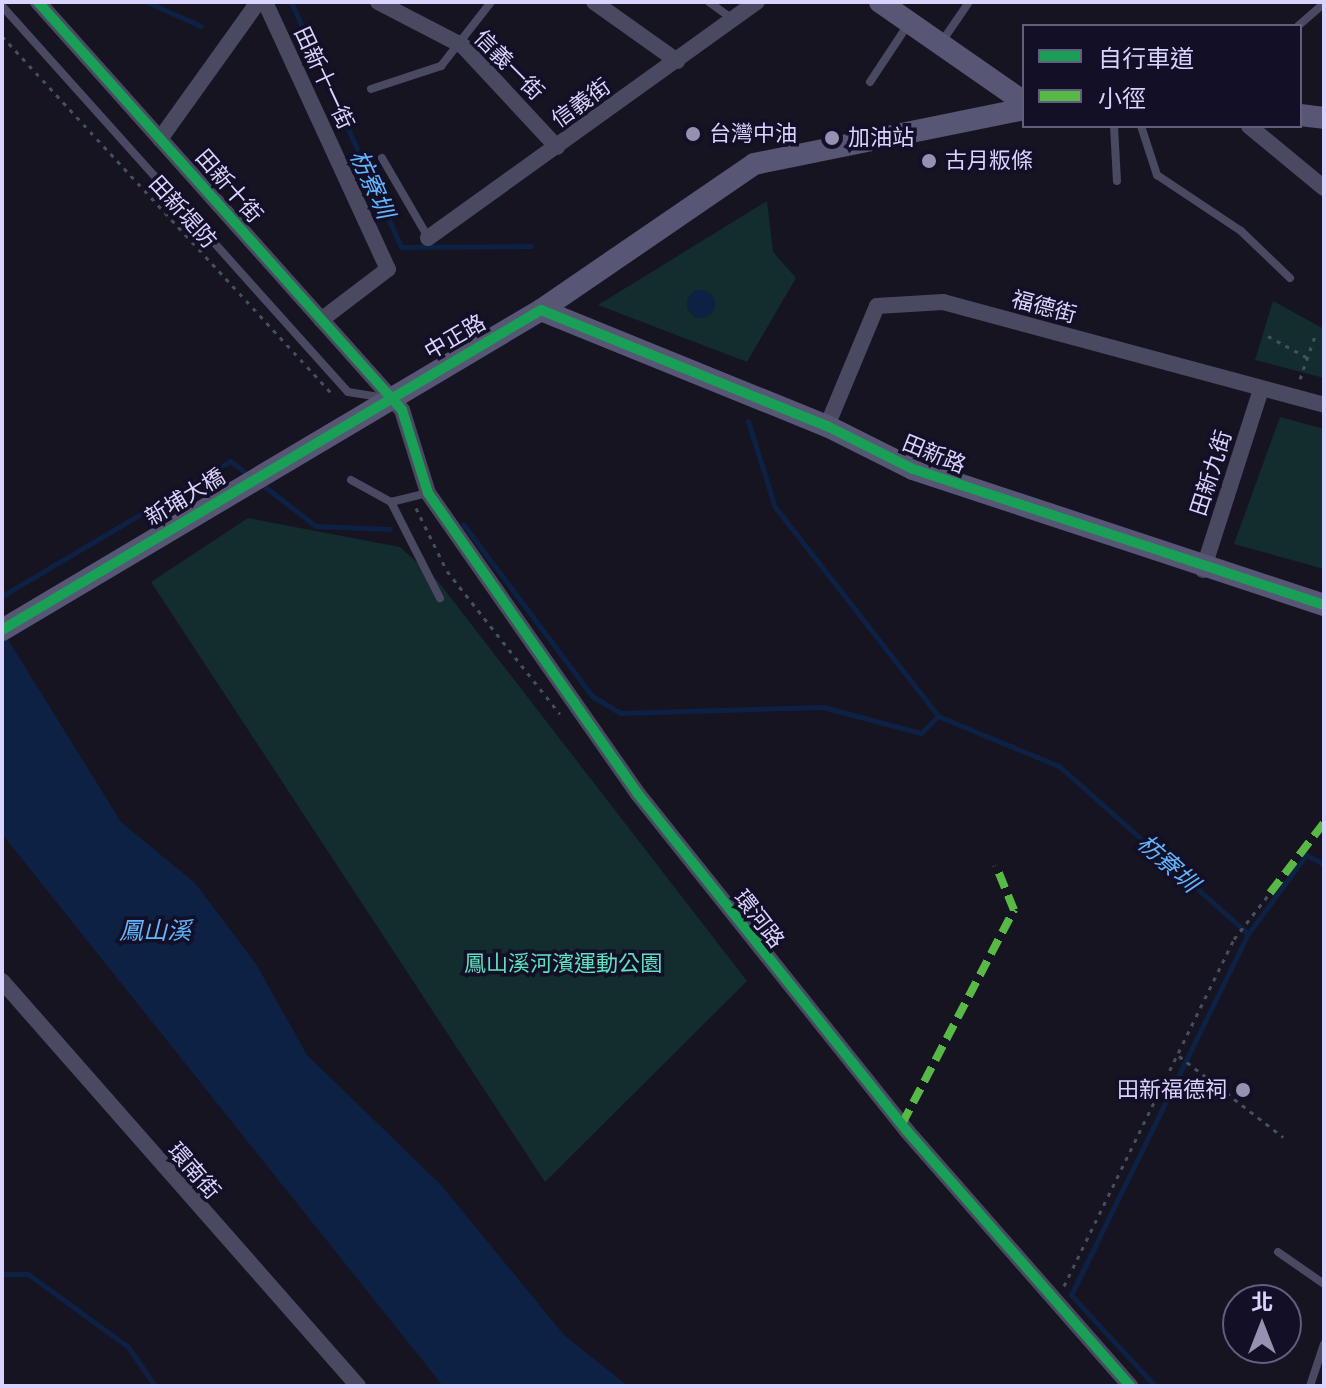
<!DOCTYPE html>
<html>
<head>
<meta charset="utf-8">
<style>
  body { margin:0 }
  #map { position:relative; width:1326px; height:1388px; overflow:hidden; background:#161421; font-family:Quicksand,"Noto Sans TC",sans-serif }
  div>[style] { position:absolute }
  .green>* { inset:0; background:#132c2d }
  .water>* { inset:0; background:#0d2144 }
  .round { border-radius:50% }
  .stream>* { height:5px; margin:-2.5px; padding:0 2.5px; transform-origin:2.5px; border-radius:2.5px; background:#0d2144 }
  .path>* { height:3px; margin-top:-1.5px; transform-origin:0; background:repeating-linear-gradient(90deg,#44505f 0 4px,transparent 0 10px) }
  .lane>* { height:8px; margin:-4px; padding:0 4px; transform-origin:4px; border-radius:4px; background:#4a4962 }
  .street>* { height:16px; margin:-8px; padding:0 8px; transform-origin:8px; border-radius:8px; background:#4a4962 }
  .secondary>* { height:22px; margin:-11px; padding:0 11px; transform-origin:11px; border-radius:11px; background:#575674 }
  .quiet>* { height:8px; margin-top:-4px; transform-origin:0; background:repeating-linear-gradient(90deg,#58b947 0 16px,transparent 0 24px) }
  .cycleway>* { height:10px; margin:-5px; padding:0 5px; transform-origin:5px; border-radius:5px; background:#1a9f57 }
  .dots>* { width:22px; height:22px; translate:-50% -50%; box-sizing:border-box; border:4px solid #130f26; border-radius:50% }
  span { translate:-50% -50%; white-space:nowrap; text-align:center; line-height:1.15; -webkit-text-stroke:7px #130f26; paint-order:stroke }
  .street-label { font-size:22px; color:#d9d4ff }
  .poi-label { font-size:22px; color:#d9d4ff }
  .left { translate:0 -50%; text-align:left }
  .right { translate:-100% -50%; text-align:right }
  .park-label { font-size:22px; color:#5fe0c0 }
  .water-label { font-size:24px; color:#62b6ff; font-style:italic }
  .frame { position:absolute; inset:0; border:4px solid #d9d4ff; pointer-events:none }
  .legend { position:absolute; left:1022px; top:24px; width:280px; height:104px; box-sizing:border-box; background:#130f26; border:2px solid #625e7d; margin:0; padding:10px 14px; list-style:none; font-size:24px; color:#d9d4ff }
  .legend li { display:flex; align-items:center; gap:16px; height:40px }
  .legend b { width:40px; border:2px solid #625e7d }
  .north { position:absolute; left:1222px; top:1284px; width:80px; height:80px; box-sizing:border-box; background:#130f26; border:2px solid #625e7d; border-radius:50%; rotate:0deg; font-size:22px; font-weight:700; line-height:32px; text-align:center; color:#d9d4ff }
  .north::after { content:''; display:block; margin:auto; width:28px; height:36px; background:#9591b1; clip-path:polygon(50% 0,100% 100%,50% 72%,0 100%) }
</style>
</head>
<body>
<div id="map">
  <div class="green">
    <i style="clip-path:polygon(767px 201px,773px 252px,796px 278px,747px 362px,598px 305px)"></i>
    <i style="clip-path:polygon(1273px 301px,1324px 329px,1324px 378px,1255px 360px)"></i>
    <i style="clip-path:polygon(1280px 417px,1324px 429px,1324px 569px,1234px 544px)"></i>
    <i style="clip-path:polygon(248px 518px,400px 547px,437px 580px,747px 981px,545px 1182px,151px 582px)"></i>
  </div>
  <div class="water">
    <i class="round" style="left:687px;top:290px;width:28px;height:28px"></i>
    <i style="clip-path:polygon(2px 630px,121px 822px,195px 883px,256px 964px,307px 1055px,441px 1185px,564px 1335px,628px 1386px,443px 1386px,2px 834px)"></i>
  </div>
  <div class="stream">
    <i style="left:147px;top:2px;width:59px;rotate:24deg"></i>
    <i style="left:291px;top:2px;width:269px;rotate:65.8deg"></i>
    <i style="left:401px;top:247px;width:130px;rotate:-0.4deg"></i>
    <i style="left:748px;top:421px;width:90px;rotate:72.6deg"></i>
    <i style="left:775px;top:507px;width:265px;rotate:52deg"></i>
    <i style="left:938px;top:716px;width:131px;rotate:22.5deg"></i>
    <i style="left:1059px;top:766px;width:253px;rotate:41.6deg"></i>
    <i style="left:261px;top:484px;width:69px;rotate:37.4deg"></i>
    <i style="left:316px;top:526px;width:74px;rotate:2.3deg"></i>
    <i style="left:463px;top:524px;width:215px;rotate:53.1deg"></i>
    <i style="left:592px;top:696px;width:33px;rotate:31deg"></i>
    <i style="left:620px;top:713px;width:203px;rotate:-1.7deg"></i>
    <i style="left:823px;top:707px;width:101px;rotate:14.9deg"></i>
    <i style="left:921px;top:733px;width:24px;rotate:-45deg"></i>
    <i style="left:2px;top:596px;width:265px;rotate:-30.6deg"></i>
    <i style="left:230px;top:461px;width:25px;rotate:37deg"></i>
    <i style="left:2px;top:1274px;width:26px"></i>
    <i style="left:28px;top:1274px;width:124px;rotate:36.1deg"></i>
    <i style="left:128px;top:1347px;width:47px;rotate:55.3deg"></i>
    <i style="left:1155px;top:1386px;width:124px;rotate:-132.7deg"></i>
    <i style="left:1071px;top:1295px;width:402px;rotate:-63.9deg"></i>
    <i style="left:1248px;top:934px;width:98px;rotate:-53.7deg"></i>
    <i style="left:1306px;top:855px;width:20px;rotate:27deg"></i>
  </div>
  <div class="path">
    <i style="left:2px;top:36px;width:486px;rotate:47.3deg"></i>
    <i style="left:1268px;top:336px;width:46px;rotate:28.8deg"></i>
    <i style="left:1300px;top:379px;width:49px;rotate:-70.8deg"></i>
    <i style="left:416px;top:508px;width:70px;rotate:63.8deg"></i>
    <i style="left:447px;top:571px;width:182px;rotate:51.7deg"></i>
    <i style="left:1179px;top:1056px;width:132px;rotate:37.9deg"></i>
    <i style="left:1064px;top:1286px;width:386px;rotate:-63.9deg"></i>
    <i style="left:1234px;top:939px;width:58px;rotate:-52deg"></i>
  </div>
  <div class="lane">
    <i style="left:709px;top:2px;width:29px;rotate:36deg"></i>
    <i style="left:2px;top:6px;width:518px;rotate:48.13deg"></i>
    <i style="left:348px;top:392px;width:36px;rotate:9deg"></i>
    <i style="left:1298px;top:26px;width:35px;rotate:-41deg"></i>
    <i style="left:941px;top:43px;width:50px;rotate:-55.7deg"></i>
    <i style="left:870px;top:82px;width:71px;rotate:-56.5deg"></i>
    <i style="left:371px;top:89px;width:74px;rotate:-18.2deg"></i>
    <i style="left:441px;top:66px;width:81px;rotate:-52deg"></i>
    <i style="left:1114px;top:126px;width:55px;rotate:86.9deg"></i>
    <i style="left:1141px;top:126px;width:52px;rotate:71.9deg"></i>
    <i style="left:1157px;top:175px;width:101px;rotate:33.7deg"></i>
    <i style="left:1241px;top:231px;width:68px;rotate:43.8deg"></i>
    <i style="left:382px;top:158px;width:91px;rotate:59.8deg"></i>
    <i style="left:351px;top:480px;width:46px;rotate:28.8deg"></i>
    <i style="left:391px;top:502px;width:108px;rotate:63deg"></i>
    <i style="left:391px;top:502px;width:38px;rotate:-14deg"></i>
    <i style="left:1278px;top:1252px;width:56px;rotate:34.8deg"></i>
    <i style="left:1310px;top:1386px;width:44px;rotate:-71.6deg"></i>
  </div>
  <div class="street">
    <i style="left:38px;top:2px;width:547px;rotate:48.26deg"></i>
    <i style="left:402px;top:410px;width:87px;rotate:72.6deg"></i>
    <i style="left:428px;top:493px;width:367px;rotate:55.1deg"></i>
    <i style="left:638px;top:794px;width:431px;rotate:51.4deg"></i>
    <i style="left:907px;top:1131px;width:339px;rotate:48.8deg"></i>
    <i style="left:265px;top:2px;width:294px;rotate:65.3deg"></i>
    <i style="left:388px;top:269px;width:84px;rotate:142.7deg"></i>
    <i style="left:378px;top:2px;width:96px;rotate:27.4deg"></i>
    <i style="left:463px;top:46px;width:138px;rotate:47.1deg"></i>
    <i style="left:594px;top:2px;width:102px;rotate:35.4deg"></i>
    <i style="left:1249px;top:126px;width:97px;rotate:39.6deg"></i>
    <i style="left:160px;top:139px;width:168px;rotate:-54.4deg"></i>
    <i style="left:428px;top:238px;width:405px;rotate:-35.7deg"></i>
    <i style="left:827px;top:426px;width:130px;rotate:-67.4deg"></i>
    <i style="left:877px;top:306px;width:66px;rotate:-3.5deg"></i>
    <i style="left:943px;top:302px;width:395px;rotate:15.1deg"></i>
    <i style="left:1203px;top:570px;width:190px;rotate:-72.2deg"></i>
    <i style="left:2px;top:981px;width:539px;rotate:48.68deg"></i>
  </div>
  <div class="secondary">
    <i style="left:880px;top:2px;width:175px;rotate:34.8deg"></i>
    <i style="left:1300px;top:115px;width:24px;rotate:7deg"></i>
    <i style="left:541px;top:310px;width:309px;rotate:22.1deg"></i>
    <i style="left:827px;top:426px;width:96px;rotate:26.6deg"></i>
    <i style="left:913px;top:469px;width:433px;rotate:18.3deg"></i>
    <i style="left:2px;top:630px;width:627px;rotate:-30.7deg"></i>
    <i style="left:541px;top:310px;width:258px;rotate:-34.4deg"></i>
    <i style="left:754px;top:164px;width:276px;rotate:-11.5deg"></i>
  </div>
  <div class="quiet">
    <i style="left:1270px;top:893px;width:88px;rotate:-52.4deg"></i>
    <i style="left:902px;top:1124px;width:242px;rotate:-62.4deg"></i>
    <i style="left:1014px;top:910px;width:48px;rotate:-112.2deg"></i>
  </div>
  <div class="cycleway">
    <i style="left:38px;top:2px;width:547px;rotate:48.26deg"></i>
    <i style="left:402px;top:410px;width:87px;rotate:72.6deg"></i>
    <i style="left:428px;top:493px;width:367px;rotate:55.1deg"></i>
    <i style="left:638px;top:794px;width:431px;rotate:51.4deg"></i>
    <i style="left:907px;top:1131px;width:339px;rotate:48.8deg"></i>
    <i style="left:2px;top:630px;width:627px;rotate:-30.7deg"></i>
    <i style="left:541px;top:310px;width:309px;rotate:22.1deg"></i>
    <i style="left:827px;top:426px;width:96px;rotate:26.6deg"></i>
    <i style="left:913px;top:469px;width:433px;rotate:18.3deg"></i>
  </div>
  <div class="dots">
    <i style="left:693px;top:134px;background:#9591b1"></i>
    <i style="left:832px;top:138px;background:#9591b1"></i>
    <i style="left:929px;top:161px;background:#9591b1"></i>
    <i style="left:1243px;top:1090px;background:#9591b1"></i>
  </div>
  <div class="street-label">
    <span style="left:509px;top:65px;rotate:45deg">信義一街</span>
    <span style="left:324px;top:78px;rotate:65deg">田新十一街</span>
    <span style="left:581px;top:103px;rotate:-36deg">信義街</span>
    <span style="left:229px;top:186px;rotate:49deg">田新十街</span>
    <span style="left:183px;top:212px;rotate:48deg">田新堤防</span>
    <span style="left:1044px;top:307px;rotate:15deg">福德街</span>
    <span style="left:455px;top:337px;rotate:-30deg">中正路</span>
    <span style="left:934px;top:454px;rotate:22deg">田新路</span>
    <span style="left:1211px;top:473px;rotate:-72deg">田新九街</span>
    <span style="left:185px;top:497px;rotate:-31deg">新埔大橋</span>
    <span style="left:759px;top:919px;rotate:52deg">環河路</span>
    <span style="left:194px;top:1171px;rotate:49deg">環南街</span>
  </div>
  <div class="poi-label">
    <span class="left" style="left:709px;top:134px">台灣中油</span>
    <span class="left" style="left:848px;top:138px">加油站</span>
    <span class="left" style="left:945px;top:161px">古月粄條</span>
    <span class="right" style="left:1227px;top:1090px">田新福德祠</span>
  </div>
  <div class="park-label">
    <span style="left:563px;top:964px">鳳山溪河濱運動公園</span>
  </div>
  <div class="water-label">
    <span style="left:372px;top:184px;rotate:66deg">枋寮圳</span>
    <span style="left:1168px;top:863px;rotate:42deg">枋寮圳</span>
    <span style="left:155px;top:931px">鳳山溪</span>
  </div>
  <div class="frame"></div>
  <ul class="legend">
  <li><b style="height:10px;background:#1a9f57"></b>自行車道</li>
  <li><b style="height:10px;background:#58b947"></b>小徑</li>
  </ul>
  <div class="north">北</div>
</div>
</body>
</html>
